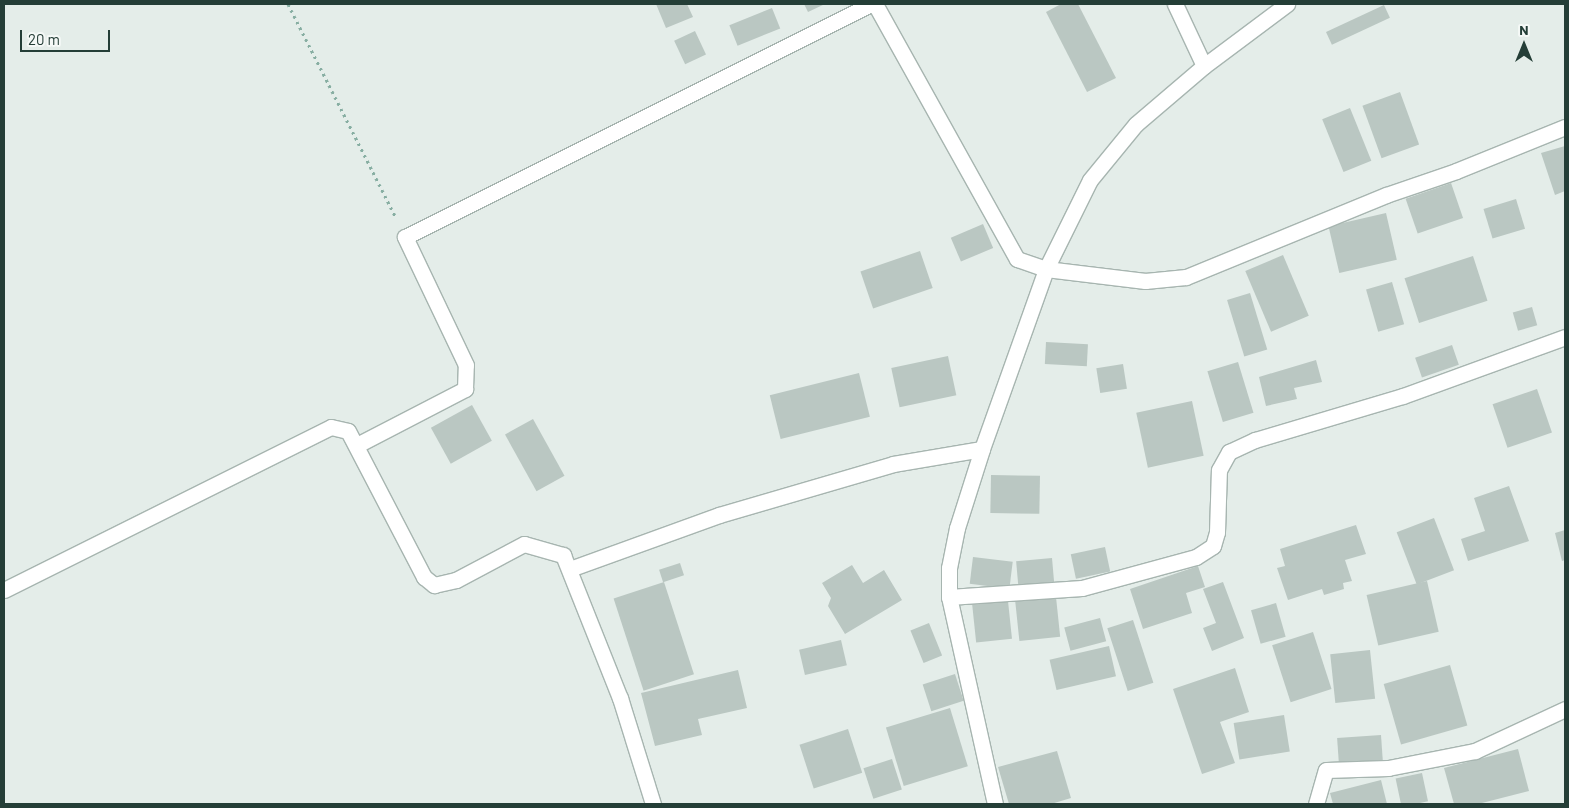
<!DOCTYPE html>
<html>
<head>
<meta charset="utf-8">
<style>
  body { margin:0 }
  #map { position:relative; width:1569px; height:808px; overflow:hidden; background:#e4ede9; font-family:Barlow,sans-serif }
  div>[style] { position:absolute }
  .building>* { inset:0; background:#bac7c2; transform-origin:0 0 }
  .path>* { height:3px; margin-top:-1.5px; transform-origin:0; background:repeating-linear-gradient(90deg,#87aea2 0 2.5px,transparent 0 6.5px) }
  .roads { filter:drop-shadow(1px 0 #a7b5b0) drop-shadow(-1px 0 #a7b5b0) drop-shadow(0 1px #a7b5b0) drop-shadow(0 -1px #a7b5b0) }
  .minor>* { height:15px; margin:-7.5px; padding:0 7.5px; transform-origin:7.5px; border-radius:7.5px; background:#fff }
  span { translate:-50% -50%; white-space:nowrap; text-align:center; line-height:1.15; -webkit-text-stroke:4.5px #f5f9f7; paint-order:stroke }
  .frame { position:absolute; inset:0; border:5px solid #243e37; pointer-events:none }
  .north { position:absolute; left:1499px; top:20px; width:50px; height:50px; -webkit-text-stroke:4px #f5f9f7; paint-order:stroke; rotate:0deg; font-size:14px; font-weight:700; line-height:20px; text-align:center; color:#243e37 }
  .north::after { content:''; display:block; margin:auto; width:18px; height:22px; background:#243e37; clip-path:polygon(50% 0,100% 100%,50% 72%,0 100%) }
  .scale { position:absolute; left:20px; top:30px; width:90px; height:22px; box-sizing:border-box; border:2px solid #243e37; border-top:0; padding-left:6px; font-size:15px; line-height:18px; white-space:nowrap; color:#243e37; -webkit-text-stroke:4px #f5f9f7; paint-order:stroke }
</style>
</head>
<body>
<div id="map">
  <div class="building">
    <i style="clip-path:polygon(656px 4px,687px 4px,693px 17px,666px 28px)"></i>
    <i style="clip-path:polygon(804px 4px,825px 4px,808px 12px)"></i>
    <i style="clip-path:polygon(1061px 4px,1078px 4px,1116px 78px,1087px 92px,1046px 12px)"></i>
    <i style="left:1384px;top:5px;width:14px;height:64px;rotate:65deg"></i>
    <i style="left:772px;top:8px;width:22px;height:46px;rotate:68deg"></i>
    <i style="left:695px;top:31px;width:26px;height:23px;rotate:65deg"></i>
    <i style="left:1400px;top:92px;width:56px;height:40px;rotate:70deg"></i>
    <i style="left:1350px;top:108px;width:57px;height:30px;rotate:68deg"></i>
    <i style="clip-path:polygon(1565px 146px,1565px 191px,1555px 195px,1541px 153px)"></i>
    <i style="left:1451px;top:183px;width:37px;height:48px;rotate:71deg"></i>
    <i style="left:1516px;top:199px;width:31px;height:34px;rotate:73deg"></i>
    <i style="left:1386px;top:213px;width:48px;height:59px;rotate:77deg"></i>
    <i style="left:983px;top:224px;width:26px;height:35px;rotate:67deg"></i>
    <i style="left:920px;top:251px;width:39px;height:63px;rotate:71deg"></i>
    <i style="left:1283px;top:255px;width:66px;height:41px;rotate:67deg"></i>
    <i style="left:1473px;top:256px;width:47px;height:72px;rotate:72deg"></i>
    <i style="left:1392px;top:282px;width:44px;height:27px;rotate:74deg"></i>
    <i style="left:1250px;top:293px;width:59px;height:24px;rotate:73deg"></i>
    <i style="left:1532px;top:307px;width:19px;height:20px;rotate:74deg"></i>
    <i style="left:1046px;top:342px;width:42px;height:22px;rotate:3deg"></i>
    <i style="left:1452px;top:345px;width:21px;height:39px;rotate:71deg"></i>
    <i style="left:948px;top:356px;width:40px;height:58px;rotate:78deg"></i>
    <i style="clip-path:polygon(1316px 360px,1322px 382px,1294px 388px,1297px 399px,1266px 406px,1259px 377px)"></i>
    <i style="left:1238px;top:362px;width:53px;height:32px;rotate:73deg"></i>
    <i style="left:1123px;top:364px;width:25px;height:27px;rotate:81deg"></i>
    <i style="left:859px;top:373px;width:45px;height:92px;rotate:76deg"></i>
    <i style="left:1537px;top:389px;width:46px;height:47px;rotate:71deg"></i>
    <i style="left:1192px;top:401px;width:56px;height:57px;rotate:78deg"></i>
    <i style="left:472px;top:405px;width:41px;height:47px;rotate:61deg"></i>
    <i style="left:533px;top:419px;width:65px;height:32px;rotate:61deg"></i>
    <i style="left:991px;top:475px;width:49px;height:38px;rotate:1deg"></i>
    <i style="clip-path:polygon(1509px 486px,1529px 541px,1468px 561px,1461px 539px,1485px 531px,1474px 498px)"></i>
    <i style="left:1434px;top:518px;width:56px;height:40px;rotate:69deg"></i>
    <i style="clip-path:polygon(1356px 525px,1366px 554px,1345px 560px,1352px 581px,1343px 583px,1344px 589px,1324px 595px,1322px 589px,1288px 600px,1277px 568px,1285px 566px,1280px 549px)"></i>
    <i style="clip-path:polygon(1565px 530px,1565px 560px,1562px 561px,1555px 533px)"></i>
    <i style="left:1105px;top:547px;width:25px;height:35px;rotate:78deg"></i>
    <i style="left:973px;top:557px;width:40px;height:27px;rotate:7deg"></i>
    <i style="left:1052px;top:558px;width:25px;height:36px;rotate:85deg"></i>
    <i style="left:680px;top:563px;width:13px;height:22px;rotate:72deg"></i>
    <i style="clip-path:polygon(852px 565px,863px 583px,884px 570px,902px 600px,845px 634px,828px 606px,831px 598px,822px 583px)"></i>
    <i style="clip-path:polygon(1198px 566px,1205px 587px,1186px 593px,1192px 613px,1143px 629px,1130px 589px)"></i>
    <i style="left:1427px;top:581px;width:52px;height:62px;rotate:77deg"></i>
    <i style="left:664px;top:582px;width:97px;height:53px;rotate:72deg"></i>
    <i style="clip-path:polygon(1223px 582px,1244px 638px,1212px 651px,1203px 628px,1216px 623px,1203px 589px)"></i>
    <i style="left:1056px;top:597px;width:40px;height:41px;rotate:84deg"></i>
    <i style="left:1008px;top:601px;width:38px;height:36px;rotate:84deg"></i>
    <i style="left:1276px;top:603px;width:35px;height:26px;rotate:74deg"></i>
    <i style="left:1100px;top:618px;width:24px;height:37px;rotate:75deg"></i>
    <i style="left:1133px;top:620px;width:66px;height:27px;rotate:72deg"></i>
    <i style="left:929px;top:623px;width:35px;height:20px;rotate:68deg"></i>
    <i style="left:1313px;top:632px;width:60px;height:43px;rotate:72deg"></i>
    <i style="left:841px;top:640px;width:26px;height:43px;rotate:77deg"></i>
    <i style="left:1109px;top:646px;width:31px;height:61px;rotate:77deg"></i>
    <i style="left:1370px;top:650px;width:49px;height:40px;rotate:84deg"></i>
    <i style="left:1450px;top:665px;width:63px;height:69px;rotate:74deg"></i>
    <i style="clip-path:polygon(1235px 668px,1249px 712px,1220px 722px,1235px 763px,1202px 774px,1173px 689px)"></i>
    <i style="clip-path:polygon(738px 670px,747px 708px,698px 719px,702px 735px,655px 746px,641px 693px)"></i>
    <i style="left:955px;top:674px;width:28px;height:34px;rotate:72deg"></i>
    <i style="left:950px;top:708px;width:61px;height:67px;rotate:73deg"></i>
    <i style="left:1284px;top:715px;width:37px;height:51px;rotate:81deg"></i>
    <i style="left:848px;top:729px;width:46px;height:51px;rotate:72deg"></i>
    <i style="left:1381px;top:735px;width:26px;height:44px;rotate:86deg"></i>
    <i style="clip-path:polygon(1518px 749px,1529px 791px,1478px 804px,1454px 804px,1444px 768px)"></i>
    <i style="clip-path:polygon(1057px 751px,1071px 798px,1051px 804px,1009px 804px,998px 767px)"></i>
    <i style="left:892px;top:759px;width:32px;height:30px;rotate:72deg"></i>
    <i style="left:1422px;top:773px;width:29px;height:27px;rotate:78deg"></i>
    <i style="clip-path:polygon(1381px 780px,1387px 804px,1333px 804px,1330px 793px)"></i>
  </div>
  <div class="path">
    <i style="left:288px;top:4px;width:237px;rotate:63.2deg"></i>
  </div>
  <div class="roads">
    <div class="minor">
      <i style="left:875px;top:4px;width:292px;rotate:60.9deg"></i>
      <i style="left:1017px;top:259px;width:31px;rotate:19deg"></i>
      <i style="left:1046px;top:269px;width:100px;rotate:6.9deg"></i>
      <i style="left:1145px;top:281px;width:41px;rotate:-5.6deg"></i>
      <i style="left:1186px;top:277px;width:216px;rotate:-22.3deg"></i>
      <i style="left:1386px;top:195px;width:74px;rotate:-18.9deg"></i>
      <i style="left:1456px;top:171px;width:118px;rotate:-22deg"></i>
      <i style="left:1175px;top:4px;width:68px;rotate:64.9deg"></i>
      <i style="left:357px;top:445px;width:122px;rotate:-27.4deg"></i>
      <i style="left:465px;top:389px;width:24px;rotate:-88deg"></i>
      <i style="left:466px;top:365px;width:142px;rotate:-115.5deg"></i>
      <i style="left:405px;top:237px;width:521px;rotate:-26.57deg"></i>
      <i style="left:570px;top:569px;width:158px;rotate:-19.9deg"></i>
      <i style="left:719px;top:515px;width:181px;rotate:-16.3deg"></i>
      <i style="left:893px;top:464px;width:90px;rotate:-9.6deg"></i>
      <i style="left:4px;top:590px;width:365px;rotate:-26.5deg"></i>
      <i style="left:331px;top:427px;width:17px;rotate:13deg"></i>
      <i style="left:348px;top:431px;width:165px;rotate:62.5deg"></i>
      <i style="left:424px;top:577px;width:13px;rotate:39deg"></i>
      <i style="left:434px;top:585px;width:23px;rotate:-13deg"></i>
      <i style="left:456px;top:580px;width:77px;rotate:-27.9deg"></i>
      <i style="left:524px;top:544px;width:41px;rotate:15.8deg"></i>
      <i style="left:563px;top:555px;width:154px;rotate:68.3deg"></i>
      <i style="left:620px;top:698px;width:111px;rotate:72.7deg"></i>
      <i style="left:949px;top:597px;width:133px;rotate:-3.9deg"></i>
      <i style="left:1082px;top:588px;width:118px;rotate:-15.2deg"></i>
      <i style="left:1196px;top:557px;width:20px;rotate:-33deg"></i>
      <i style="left:1213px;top:546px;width:15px;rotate:-74deg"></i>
      <i style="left:1217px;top:532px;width:62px;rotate:-88.2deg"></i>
      <i style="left:1219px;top:470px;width:21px;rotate:-61deg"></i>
      <i style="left:1229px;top:452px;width:29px;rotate:-25deg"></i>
      <i style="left:1255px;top:440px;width:154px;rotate:-16.6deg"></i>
      <i style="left:1403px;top:396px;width:172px;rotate:-20deg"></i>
      <i style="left:995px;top:804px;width:212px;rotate:-102.5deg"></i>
      <i style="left:949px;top:597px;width:29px;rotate:-90deg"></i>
      <i style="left:949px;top:568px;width:41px;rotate:-78.7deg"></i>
      <i style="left:957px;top:528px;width:83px;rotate:-72.4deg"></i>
      <i style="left:982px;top:449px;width:191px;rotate:-70.4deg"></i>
      <i style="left:1046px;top:269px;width:99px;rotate:-63.7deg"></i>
      <i style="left:1090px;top:180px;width:72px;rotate:-50.6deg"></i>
      <i style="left:1136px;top:124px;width:89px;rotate:-40.5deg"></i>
      <i style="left:1204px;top:66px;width:104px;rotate:-36.8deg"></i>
      <i style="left:1316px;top:804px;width:35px;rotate:-74deg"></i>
      <i style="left:1326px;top:770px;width:62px;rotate:-1.8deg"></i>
      <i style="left:1388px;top:768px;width:89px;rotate:-11.1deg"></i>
      <i style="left:1475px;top:751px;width:99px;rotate:-25deg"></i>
    </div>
  </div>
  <div class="frame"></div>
  <div class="north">N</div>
  <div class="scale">20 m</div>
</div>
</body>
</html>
